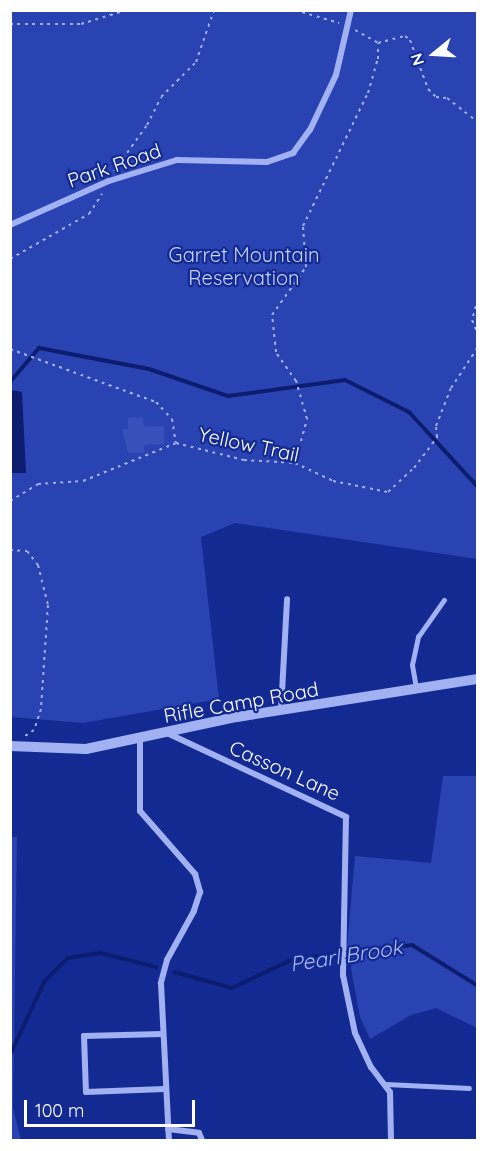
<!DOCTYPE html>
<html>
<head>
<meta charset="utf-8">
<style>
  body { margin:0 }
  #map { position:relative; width:488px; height:1151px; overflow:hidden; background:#132a93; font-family:Quicksand,sans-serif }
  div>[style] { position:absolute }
  .green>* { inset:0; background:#2943b3 }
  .water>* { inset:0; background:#0c1d6f }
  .stream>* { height:4px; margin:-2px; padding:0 2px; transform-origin:2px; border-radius:2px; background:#0c1d6f }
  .building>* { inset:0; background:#3750ba }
  .path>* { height:2px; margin-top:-1px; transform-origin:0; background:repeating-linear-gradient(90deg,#a1b1f2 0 3px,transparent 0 7.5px) }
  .service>* { height:4.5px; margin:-2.25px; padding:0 2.25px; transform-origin:2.25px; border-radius:2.25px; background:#a1b1f2 }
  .minor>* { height:6px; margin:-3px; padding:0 3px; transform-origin:3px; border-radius:3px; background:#a1b1f2 }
  .tertiary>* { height:10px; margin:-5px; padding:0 5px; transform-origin:5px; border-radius:5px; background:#a1b1f2 }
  span { translate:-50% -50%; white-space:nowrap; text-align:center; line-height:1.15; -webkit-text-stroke:4.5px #132a93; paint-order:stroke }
  .street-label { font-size:20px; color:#fff }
  .park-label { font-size:20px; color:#c8d3fd }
  .water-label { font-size:21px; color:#adbcf9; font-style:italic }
  .frame { position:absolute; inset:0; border:12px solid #fff; pointer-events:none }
  .north { position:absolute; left:404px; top:24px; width:60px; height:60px; -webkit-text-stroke:4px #132a93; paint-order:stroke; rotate:252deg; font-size:16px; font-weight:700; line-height:24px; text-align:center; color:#fff }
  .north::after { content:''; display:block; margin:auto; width:21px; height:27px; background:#fff; clip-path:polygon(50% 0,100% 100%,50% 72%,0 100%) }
  .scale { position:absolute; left:24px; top:1100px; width:171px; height:27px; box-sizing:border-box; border:3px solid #fff; border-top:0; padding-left:8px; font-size:18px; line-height:21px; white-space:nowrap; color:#fff; -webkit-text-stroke:4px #132a93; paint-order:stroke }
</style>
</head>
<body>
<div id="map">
  <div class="green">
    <i style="clip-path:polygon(10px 11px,477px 11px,477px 559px,235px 523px,201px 537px,219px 699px,83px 723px,11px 717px)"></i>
    <i style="clip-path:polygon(443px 776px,477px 776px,477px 1028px,436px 1008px,411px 1015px,370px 1039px,360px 1017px,347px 947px,355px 856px,431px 863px)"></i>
    <i style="clip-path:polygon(11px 837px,17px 837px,13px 1108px,21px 1140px,10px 1140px)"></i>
  </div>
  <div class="water">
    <i style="clip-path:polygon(11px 390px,22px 392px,26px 473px,11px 473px)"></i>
  </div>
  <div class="stream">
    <i style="left:10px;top:382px;width:45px;rotate:-49.5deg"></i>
    <i style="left:39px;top:348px;width:112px;rotate:10.8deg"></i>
    <i style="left:149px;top:369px;width:83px;rotate:18.9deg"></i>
    <i style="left:228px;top:396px;width:118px;rotate:-7.8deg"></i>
    <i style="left:345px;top:380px;width:72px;rotate:26.6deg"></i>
    <i style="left:409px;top:412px;width:102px;rotate:47.4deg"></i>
    <i style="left:174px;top:972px;width:60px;rotate:15.4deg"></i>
    <i style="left:232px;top:988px;width:68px;rotate:-25.4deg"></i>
    <i style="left:293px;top:959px;width:120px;rotate:-6.7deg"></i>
    <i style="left:412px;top:945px;width:78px;rotate:31.8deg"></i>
    <i style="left:10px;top:1055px;width:81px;rotate:-65deg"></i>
    <i style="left:44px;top:982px;width:34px;rotate:-45deg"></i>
    <i style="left:68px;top:958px;width:33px;rotate:-9deg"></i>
    <i style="left:101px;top:953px;width:57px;rotate:14.3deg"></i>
  </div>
  <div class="building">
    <i style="clip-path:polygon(143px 417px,144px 427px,164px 426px,164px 444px,144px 445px,144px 453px,128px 453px,122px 429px,128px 429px,128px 418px)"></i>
  </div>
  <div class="path">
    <i style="left:295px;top:10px;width:46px;rotate:16.5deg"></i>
    <i style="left:10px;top:24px;width:71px"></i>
    <i style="left:81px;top:24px;width:48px;rotate:-16.9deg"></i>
    <i style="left:355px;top:30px;width:26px;rotate:29deg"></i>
    <i style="left:378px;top:43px;width:28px;rotate:-15deg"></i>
    <i style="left:405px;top:36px;width:6px;rotate:39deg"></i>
    <i style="left:410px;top:40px;width:52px;rotate:69.8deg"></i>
    <i style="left:428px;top:89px;width:11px;rotate:45deg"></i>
    <i style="left:436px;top:97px;width:11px;rotate:5deg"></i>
    <i style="left:447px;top:98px;width:39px;rotate:38deg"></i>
    <i style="left:114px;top:171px;width:57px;rotate:-54.3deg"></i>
    <i style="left:147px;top:125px;width:31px;rotate:-63deg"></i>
    <i style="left:161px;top:97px;width:49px;rotate:-45deg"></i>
    <i style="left:196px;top:62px;width:55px;rotate:-70.9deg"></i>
    <i style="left:10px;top:259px;width:91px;rotate:-29.7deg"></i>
    <i style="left:89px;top:214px;width:24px;rotate:-57deg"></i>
    <i style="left:478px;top:299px;width:22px;rotate:106deg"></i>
    <i style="left:472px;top:320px;width:15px;rotate:67deg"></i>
    <i style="left:10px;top:349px;width:155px;rotate:20deg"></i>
    <i style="left:156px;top:402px;width:23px;rotate:47deg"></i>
    <i style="left:172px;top:419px;width:24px;rotate:81deg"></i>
    <i style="left:295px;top:463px;width:46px;rotate:-74.7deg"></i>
    <i style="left:307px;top:419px;width:40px;rotate:-106deg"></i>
    <i style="left:296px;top:381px;width:35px;rotate:-125deg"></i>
    <i style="left:276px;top:352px;width:37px;rotate:-96deg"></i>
    <i style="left:272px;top:315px;width:59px;rotate:-54.7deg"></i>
    <i style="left:306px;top:267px;width:41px;rotate:-94.2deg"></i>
    <i style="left:303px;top:226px;width:148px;rotate:-64deg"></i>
    <i style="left:368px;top:93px;width:35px;rotate:-74deg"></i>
    <i style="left:378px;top:59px;width:16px;rotate:-90deg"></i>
    <i style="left:10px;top:501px;width:33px;rotate:-31deg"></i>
    <i style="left:38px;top:484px;width:45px;rotate:-3.8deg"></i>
    <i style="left:83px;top:481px;width:100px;rotate:-22.2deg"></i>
    <i style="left:176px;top:443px;width:70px;rotate:14deg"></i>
    <i style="left:244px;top:460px;width:51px;rotate:3.4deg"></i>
    <i style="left:295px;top:463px;width:42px;rotate:25.3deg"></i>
    <i style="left:333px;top:481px;width:56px;rotate:11.3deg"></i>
    <i style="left:388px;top:492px;width:35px;rotate:-43deg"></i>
    <i style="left:414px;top:468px;width:39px;rotate:-53deg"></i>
    <i style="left:437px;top:437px;width:11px;rotate:-95deg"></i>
    <i style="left:436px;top:426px;width:41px;rotate:-68.5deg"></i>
    <i style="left:451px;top:388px;width:49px;rotate:-56.6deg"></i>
    <i style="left:10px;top:550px;width:17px;rotate:3deg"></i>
    <i style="left:27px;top:551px;width:18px;rotate:52deg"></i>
    <i style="left:38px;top:565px;width:41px;rotate:76deg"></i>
    <i style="left:48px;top:605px;width:104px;rotate:93.9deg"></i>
    <i style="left:41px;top:709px;width:22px;rotate:108deg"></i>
    <i style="left:34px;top:730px;width:11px;rotate:146deg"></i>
  </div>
  <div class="service">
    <i style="left:416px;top:688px;width:23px;rotate:-100deg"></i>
    <i style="left:412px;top:665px;width:29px;rotate:-78deg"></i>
    <i style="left:418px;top:637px;width:45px;rotate:-54.9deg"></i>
    <i style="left:386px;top:1084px;width:83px;rotate:2.8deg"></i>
  </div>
  <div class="minor">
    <i style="left:10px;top:225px;width:108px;rotate:-24deg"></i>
    <i style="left:109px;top:181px;width:71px;rotate:-17.2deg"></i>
    <i style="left:177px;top:160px;width:90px;rotate:1.3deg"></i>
    <i style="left:267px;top:162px;width:28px;rotate:-19deg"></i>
    <i style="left:293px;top:153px;width:29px;rotate:-54deg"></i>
    <i style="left:310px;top:130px;width:61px;rotate:-64.7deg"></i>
    <i style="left:336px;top:75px;width:67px;rotate:-77deg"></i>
    <i style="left:281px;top:711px;width:112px;rotate:-86.9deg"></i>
    <i style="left:167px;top:733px;width:198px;rotate:25.1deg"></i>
    <i style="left:346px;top:817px;width:158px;rotate:91.1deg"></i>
    <i style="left:343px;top:975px;width:59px;rotate:78.3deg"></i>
    <i style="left:355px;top:1033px;width:38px;rotate:65deg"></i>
    <i style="left:371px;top:1067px;width:31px;rotate:53deg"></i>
    <i style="left:390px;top:1092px;width:48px;rotate:88.8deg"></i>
    <i style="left:140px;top:740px;width:71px;rotate:90deg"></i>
    <i style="left:140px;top:811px;width:84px;rotate:48.9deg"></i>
    <i style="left:195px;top:874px;width:19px;rotate:74deg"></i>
    <i style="left:200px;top:892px;width:20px;rotate:108deg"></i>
    <i style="left:194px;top:911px;width:56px;rotate:118.9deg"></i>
    <i style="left:167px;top:960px;width:24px;rotate:105deg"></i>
    <i style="left:161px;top:983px;width:157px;rotate:87.1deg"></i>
    <i style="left:162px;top:1034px;width:78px;rotate:178.5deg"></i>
    <i style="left:84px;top:1036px;width:56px;rotate:88deg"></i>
    <i style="left:86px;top:1092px;width:78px;rotate:-2.2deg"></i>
    <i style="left:168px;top:1129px;width:31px;rotate:7deg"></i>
    <i style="left:199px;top:1133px;width:8px;rotate:67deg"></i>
  </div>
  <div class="tertiary">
    <i style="left:10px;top:746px;width:76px;rotate:2.3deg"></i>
    <i style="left:86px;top:749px;width:154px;rotate:-12deg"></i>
    <i style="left:237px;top:717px;width:244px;rotate:-9deg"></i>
  </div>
  <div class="street-label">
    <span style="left:114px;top:165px;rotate:-19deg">Park Road</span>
    <span style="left:249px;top:444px;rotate:12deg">Yellow Trail</span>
    <span style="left:241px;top:702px;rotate:-10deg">Rifle Camp Road</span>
    <span style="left:285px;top:770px;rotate:24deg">Casson Lane</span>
  </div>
  <div class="park-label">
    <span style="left:244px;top:266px">Garret Mountain<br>Reservation</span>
  </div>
  <div class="water-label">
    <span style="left:346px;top:955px;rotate:-9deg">Pearl Brook</span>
  </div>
  <div class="frame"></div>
  <div class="north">N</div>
  <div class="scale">100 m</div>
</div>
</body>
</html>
